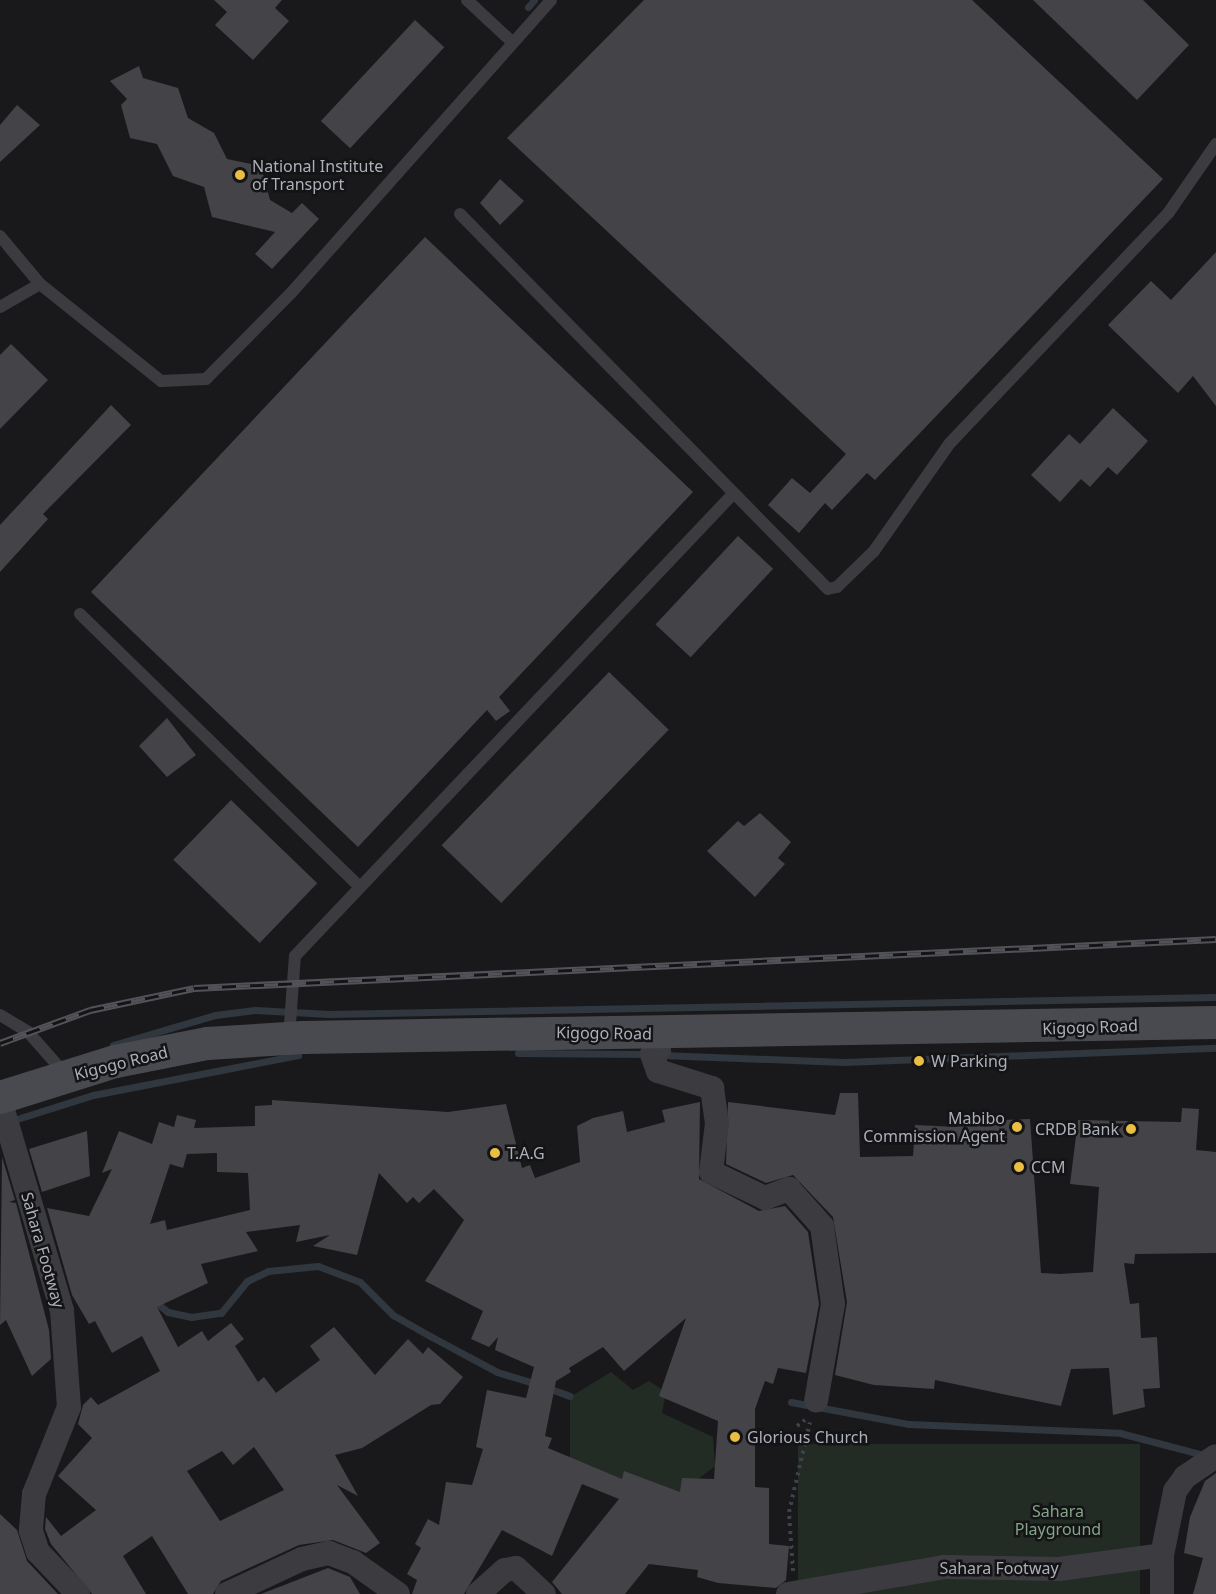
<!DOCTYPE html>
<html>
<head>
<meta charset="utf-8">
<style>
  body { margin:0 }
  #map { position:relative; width:1216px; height:1594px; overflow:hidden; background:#19191b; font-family:"Noto Sans",sans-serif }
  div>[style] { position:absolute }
  .green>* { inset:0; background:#232b25; transform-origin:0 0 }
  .stream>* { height:7px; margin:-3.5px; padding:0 3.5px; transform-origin:3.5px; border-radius:3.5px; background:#30373f }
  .building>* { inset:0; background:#444448; transform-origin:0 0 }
  .path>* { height:4px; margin-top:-2px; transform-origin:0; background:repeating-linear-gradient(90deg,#414247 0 3px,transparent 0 7.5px) }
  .service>* { height:12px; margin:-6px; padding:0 6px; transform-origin:6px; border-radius:6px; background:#3b3b40 }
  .minor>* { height:24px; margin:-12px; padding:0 12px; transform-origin:12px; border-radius:12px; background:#3b3b40 }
  .secondary>* { height:33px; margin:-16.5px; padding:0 16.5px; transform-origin:16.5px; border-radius:16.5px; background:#494a50 }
  .rail>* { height:7px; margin-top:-3.5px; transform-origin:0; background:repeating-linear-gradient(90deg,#141416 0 14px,#525359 0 28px); box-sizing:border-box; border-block:2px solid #525359 }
  .dots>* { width:16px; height:16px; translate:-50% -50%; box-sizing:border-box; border:3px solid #141416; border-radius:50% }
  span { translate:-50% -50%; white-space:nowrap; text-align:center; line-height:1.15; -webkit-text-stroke:5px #141416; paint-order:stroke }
  .poi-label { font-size:16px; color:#acb0ba }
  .left { translate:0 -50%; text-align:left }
  .right { translate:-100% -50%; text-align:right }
  .street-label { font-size:16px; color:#acb0ba }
  .park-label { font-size:16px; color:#85a489 }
</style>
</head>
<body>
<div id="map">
  <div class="green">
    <i style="clip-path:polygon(611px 1372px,633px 1390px,649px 1381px,666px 1392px,662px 1413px,713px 1437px,715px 1466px,680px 1493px,624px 1484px,570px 1466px,570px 1397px)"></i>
    <i style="left:1140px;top:1444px;width:150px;height:342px;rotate:90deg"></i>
  </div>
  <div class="stream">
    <i style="left:528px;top:7px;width:9px;rotate:-49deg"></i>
    <i style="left:113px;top:1045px;width:106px;rotate:-16.4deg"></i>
    <i style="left:215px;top:1015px;width:40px;rotate:-7.1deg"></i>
    <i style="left:255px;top:1010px;width:74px;rotate:3.1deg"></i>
    <i style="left:329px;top:1014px;width:887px;rotate:-1.1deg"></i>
    <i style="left:518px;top:1053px;width:129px;rotate:0.4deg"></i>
    <i style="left:661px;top:1055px;width:183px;rotate:2.2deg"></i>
    <i style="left:844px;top:1062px;width:372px;rotate:-2.2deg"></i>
    <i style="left:17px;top:1119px;width:80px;rotate:-17.5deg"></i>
    <i style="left:93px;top:1095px;width:209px;rotate:-11deg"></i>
    <i style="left:153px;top:1300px;width:19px;rotate:39deg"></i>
    <i style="left:168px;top:1312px;width:24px;rotate:12deg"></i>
    <i style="left:191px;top:1317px;width:30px;rotate:-8deg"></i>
    <i style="left:221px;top:1313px;width:41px;rotate:-50.9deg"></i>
    <i style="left:247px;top:1281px;width:23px;rotate:-25deg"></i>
    <i style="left:268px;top:1271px;width:50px;rotate:-5.7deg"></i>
    <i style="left:318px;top:1266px;width:45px;rotate:20.9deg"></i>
    <i style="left:360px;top:1282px;width:47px;rotate:45deg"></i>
    <i style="left:393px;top:1315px;width:43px;rotate:29.6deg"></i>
    <i style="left:430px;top:1336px;width:76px;rotate:28.2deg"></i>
    <i style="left:497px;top:1372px;width:42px;rotate:16.7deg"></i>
    <i style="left:548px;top:1388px;width:23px;rotate:20deg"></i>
    <i style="left:791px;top:1402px;width:120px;rotate:10.6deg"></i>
    <i style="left:909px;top:1424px;width:211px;rotate:2.4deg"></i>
    <i style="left:1120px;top:1433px;width:86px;rotate:14.8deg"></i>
  </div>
  <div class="building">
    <i style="clip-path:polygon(214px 0,282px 0,275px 8px,289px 21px,253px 60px,215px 25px,227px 12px)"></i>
    <i style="clip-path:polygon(644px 0,972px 0,1163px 179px,875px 480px,867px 473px,832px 510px,825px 503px,799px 533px,768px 505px,792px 478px,810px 493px,846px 454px,507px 138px)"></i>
    <i style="clip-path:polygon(1033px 0,1143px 0,1189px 45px,1137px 100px)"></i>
    <i style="left:415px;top:20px;width:40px;height:138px;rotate:43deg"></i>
    <i style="clip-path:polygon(139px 66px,143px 78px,178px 88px,188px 118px,214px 133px,227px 159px,261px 166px,270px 200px,292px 213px,302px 203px,319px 219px,272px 269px,255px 254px,275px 232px,212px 217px,204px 187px,173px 176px,157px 144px,130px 138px,121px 105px,127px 99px,110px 81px)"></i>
    <i style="clip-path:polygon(17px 105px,40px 125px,0 162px,0 125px)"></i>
    <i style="clip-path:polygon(500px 179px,524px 201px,500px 225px,480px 203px)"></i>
    <i style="clip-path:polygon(425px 237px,693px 492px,499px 697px,510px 711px,496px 721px,487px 710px,358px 847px,91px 592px)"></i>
    <i style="clip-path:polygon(1216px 252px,1216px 406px,1193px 376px,1178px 393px,1108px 325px,1151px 281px,1171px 300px)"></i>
    <i style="clip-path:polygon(11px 344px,48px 380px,0 429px,0 355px)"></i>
    <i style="clip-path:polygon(111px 405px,131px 425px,43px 514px,48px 519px,0 572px,0 525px)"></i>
    <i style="clip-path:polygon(1113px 408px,1148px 441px,1117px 475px,1108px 467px,1090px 487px,1081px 479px,1060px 502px,1031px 475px,1069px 434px,1080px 444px)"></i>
    <i style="left:738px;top:536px;width:48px;height:121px;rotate:43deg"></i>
    <i style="left:609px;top:672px;width:83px;height:241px;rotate:44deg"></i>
    <i style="clip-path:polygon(167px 718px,196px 755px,167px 777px,139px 746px)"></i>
    <i style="left:231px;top:800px;width:120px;height:83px;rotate:44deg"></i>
    <i style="clip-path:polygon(760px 813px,791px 842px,778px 858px,785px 864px,755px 897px,707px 851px,738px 821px,744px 826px)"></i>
    <i style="clip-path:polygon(840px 1093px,858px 1093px,860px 1157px,913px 1156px,915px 1125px,957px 1127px,958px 1120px,1003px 1126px,1003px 1120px,1030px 1119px,1041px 1273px,1060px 1274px,1093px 1272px,1099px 1187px,1070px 1184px,1078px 1120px,1181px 1122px,1182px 1108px,1199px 1109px,1196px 1150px,1216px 1152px,1216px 1253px,1135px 1254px,1134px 1264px,1124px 1263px,1130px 1304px,1139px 1303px,1141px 1338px,1157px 1337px,1160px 1388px,1143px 1389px,1145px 1407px,1113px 1415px,1109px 1368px,1071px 1369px,1061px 1406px,935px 1380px,934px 1389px,874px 1385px,835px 1375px,847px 1302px,833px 1217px,793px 1175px,766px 1183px,726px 1164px,728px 1102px,835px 1115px)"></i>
    <i style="clip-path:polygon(evenodd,272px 1100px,448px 1112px,506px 1104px,522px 1168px,530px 1165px,535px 1178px,580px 1162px,577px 1126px,593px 1118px,623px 1111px,627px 1132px,665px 1122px,662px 1110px,700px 1102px,699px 1179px,759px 1211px,785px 1206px,808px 1232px,819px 1304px,806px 1373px,778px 1368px,773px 1384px,765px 1381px,755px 1409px,755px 1487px,769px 1488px,769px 1544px,789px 1546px,786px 1580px,776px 1588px,718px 1583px,697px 1577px,698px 1570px,649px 1564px,625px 1594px,562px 1594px,552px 1582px,619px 1499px,582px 1484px,552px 1556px,502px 1530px,464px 1594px,412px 1594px,417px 1580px,407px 1574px,421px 1548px,415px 1544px,428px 1519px,439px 1525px,446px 1482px,472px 1485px,483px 1449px,476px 1447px,487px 1390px,526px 1398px,534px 1367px,495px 1350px,498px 1337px,489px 1347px,471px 1339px,483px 1311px,425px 1281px,464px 1220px,434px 1189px,419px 1203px,413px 1197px,407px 1203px,379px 1173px,357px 1255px,313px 1246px,330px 1235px,296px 1242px,300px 1225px,246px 1232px,258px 1251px,201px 1264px,208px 1283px,157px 1307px,178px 1347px,202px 1331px,208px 1341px,231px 1323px,244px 1339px,235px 1346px,258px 1382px,264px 1377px,276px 1393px,320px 1360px,310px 1346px,334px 1327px,375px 1375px,408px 1339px,423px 1354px,428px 1347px,463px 1377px,440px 1404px,431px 1405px,362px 1448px,335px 1455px,358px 1496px,337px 1485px,380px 1543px,366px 1553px,333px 1540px,299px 1545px,221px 1581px,213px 1594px,188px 1594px,152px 1536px,123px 1556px,146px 1594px,92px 1594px,51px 1544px,45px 1529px,46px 1517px,61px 1536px,96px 1510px,58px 1476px,92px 1438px,78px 1424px,83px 1405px,91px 1397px,98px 1405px,160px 1371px,142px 1336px,112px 1353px,95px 1321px,89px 1324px,72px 1295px,47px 1208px,89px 1216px,112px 1169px,102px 1173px,119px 1131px,152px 1144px,159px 1122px,174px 1127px,177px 1115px,196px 1120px,194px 1128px,255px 1126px,255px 1106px,272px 1105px,272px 1100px,217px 1153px,217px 1172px,248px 1173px,250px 1210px,167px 1230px,165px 1220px,150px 1224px,170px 1164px,183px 1168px,187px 1154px,217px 1153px,272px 1100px,686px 1318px,659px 1396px,718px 1421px,714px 1479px,682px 1478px,680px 1492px,624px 1471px,622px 1479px,548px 1448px,552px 1438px,545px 1436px,556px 1381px,571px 1372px,569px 1368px,603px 1347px,624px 1371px,686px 1318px,272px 1100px,254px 1447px,284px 1490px,220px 1521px,187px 1471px,222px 1451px,233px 1465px,254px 1447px)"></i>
    <i style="clip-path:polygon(87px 1131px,90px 1176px,42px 1192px,29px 1149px)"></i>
    <i style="clip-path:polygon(2px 1157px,15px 1200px,9px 1202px,16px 1203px,49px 1330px,51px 1359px,32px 1376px,6px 1320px,0 1325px)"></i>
    <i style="clip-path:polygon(1216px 1473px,1216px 1594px,1193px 1594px,1203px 1558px,1184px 1553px,1190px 1517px,1205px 1481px)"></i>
    <i style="clip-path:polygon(0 1514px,17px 1530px,27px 1561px,58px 1594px,0 1594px)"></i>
    <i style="clip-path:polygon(328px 1568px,350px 1577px,360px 1594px,261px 1594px)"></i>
  </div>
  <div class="path">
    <i style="left:797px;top:1426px;width:10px;rotate:-37deg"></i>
    <i style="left:793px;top:1571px;width:59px;rotate:-93.9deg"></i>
    <i style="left:789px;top:1512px;width:92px;rotate:-76.9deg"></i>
  </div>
  <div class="service">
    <i style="left:467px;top:0;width:60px;rotate:43deg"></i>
    <i style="left:460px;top:214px;width:525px;rotate:45.54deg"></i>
    <i style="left:828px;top:589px;width:9px;rotate:-13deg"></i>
    <i style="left:837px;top:587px;width:52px;rotate:-44.2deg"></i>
    <i style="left:874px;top:551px;width:132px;rotate:-54.9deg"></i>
    <i style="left:950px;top:443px;width:318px;rotate:-46.5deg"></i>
    <i style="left:1169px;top:212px;width:83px;rotate:-55.3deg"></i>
    <i style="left:0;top:236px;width:62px;rotate:50.2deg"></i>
    <i style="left:0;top:307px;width:46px;rotate:-29.9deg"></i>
    <i style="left:40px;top:284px;width:155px;rotate:38.7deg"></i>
    <i style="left:161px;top:381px;width:45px;rotate:-2.5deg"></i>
    <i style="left:206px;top:379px;width:122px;rotate:-45.3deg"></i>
    <i style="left:292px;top:292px;width:390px;rotate:-48.4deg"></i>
    <i style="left:80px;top:614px;width:391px;rotate:44.3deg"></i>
    <i style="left:0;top:1015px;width:33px;rotate:31deg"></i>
    <i style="left:28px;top:1032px;width:57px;rotate:48.5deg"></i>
    <i style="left:289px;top:1037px;width:81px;rotate:-85.8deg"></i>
    <i style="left:295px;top:956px;width:637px;rotate:-46.53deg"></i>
  </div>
  <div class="minor">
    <i style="left:656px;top:1034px;width:16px;rotate:79deg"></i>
    <i style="left:659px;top:1050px;width:8px;rotate:150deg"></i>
    <i style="left:652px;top:1054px;width:18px;rotate:71deg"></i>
    <i style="left:658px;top:1071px;width:57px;rotate:17.5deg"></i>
    <i style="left:712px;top:1088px;width:35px;rotate:82deg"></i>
    <i style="left:717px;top:1123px;width:49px;rotate:97deg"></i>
    <i style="left:711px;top:1172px;width:60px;rotate:25.7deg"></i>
    <i style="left:765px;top:1198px;width:26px;rotate:-21deg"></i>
    <i style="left:789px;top:1189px;width:50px;rotate:48.3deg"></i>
    <i style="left:822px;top:1226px;width:79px;rotate:82deg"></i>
    <i style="left:833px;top:1304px;width:98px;rotate:99.9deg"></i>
    <i style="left:0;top:1100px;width:219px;rotate:73.6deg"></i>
    <i style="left:62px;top:1310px;width:97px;rotate:85.9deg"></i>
    <i style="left:69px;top:1407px;width:94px;rotate:111.9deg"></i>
    <i style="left:34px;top:1494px;width:37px;rotate:95deg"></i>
    <i style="left:31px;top:1531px;width:22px;rotate:72deg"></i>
    <i style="left:38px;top:1552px;width:58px;rotate:46.4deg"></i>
    <i style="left:227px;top:1594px;width:83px;rotate:-25deg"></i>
    <i style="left:302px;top:1559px;width:28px;rotate:-13deg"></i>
    <i style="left:329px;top:1553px;width:26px;rotate:21deg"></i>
    <i style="left:353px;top:1562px;width:55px;rotate:35.4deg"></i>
    <i style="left:478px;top:1594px;width:36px;rotate:-42deg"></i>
    <i style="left:505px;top:1570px;width:11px;rotate:-10deg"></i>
    <i style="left:516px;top:1568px;width:38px;rotate:43deg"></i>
    <i style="left:788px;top:1594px;width:158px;rotate:-9.8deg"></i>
    <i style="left:944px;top:1567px;width:115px;rotate:1deg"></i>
    <i style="left:1059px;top:1569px;width:104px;rotate:-7.7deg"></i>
    <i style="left:1162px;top:1594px;width:39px;rotate:-90deg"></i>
    <i style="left:1162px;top:1555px;width:65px;rotate:-78.5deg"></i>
    <i style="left:1175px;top:1491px;width:17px;rotate:-54deg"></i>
    <i style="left:1185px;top:1477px;width:37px;rotate:-34deg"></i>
  </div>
  <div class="secondary">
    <i style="left:0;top:1097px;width:121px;rotate:-17.4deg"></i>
    <i style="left:115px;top:1061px;width:94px;rotate:-11.1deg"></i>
    <i style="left:207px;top:1043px;width:96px;rotate:-3.6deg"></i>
    <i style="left:303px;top:1037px;width:913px;rotate:-0.94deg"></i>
  </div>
  <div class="rail">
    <i style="left:0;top:1043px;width:96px;rotate:-20.1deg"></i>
    <i style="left:90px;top:1010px;width:106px;rotate:-11.9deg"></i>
    <i style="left:194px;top:988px;width:1023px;rotate:-2.74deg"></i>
  </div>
  <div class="dots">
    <i style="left:240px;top:175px;background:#eabd43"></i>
    <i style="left:919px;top:1061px;background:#eabd43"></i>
    <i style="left:1017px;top:1127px;background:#eabd43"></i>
    <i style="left:1131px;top:1129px;background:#eabd43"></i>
    <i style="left:495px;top:1153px;background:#eabd43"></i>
    <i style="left:1019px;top:1167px;background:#eabd43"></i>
    <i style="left:735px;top:1437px;background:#eabd43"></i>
  </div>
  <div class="poi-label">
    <span class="left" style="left:252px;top:175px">National Institute<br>of Transport</span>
    <span class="left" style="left:931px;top:1061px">W Parking</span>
    <span class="right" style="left:1005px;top:1127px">Mabibo<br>Commission Agent</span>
    <span class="right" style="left:1119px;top:1129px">CRDB Bank</span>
    <span class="left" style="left:507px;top:1153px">T.A.G</span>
    <span class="left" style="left:1031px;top:1167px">CCM</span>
    <span class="left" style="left:747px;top:1437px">Glorious Church</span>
  </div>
  <div class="street-label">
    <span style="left:1090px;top:1027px;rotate:-2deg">Kigogo Road</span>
    <span style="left:604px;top:1033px;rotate:1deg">Kigogo Road</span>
    <span style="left:121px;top:1063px;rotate:-14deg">Kigogo Road</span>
    <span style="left:43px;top:1250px;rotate:74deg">Sahara Footway</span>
    <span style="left:999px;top:1568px">Sahara Footway</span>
  </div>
  <div class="park-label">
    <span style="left:1058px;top:1520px">Sahara<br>Playground</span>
  </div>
</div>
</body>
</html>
